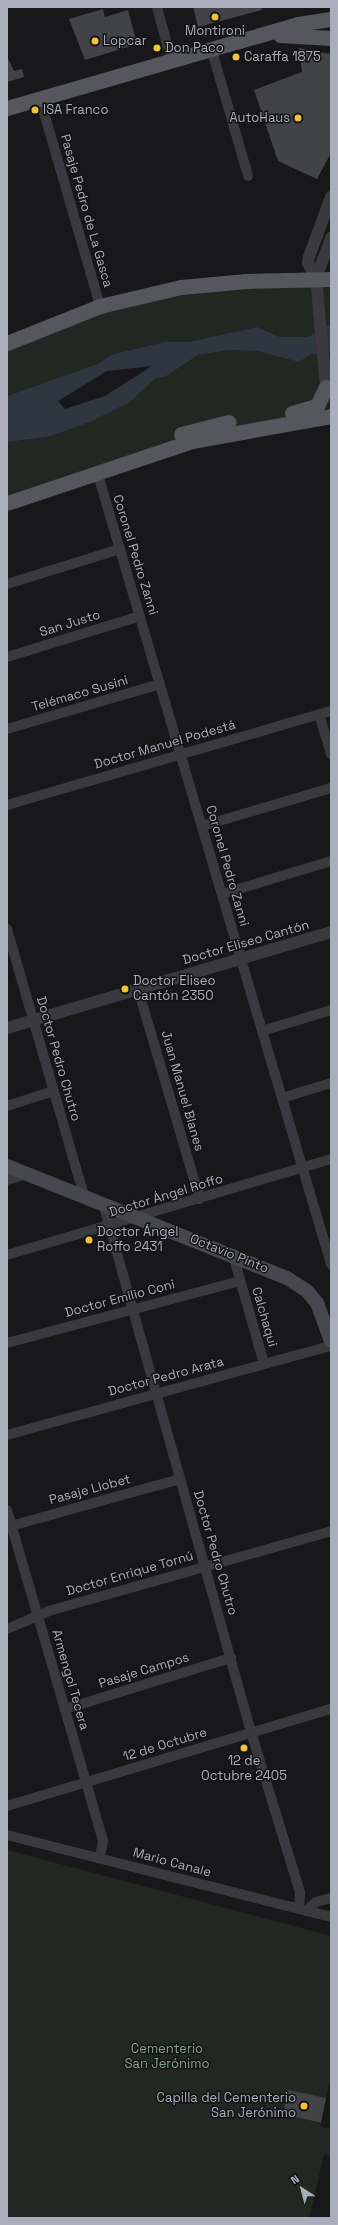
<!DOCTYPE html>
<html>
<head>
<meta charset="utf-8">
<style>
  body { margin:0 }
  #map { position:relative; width:338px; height:2225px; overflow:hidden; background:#18181a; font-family:"Space Grotesk",sans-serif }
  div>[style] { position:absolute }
  .green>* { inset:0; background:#202821 }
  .water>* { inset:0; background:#2e363f }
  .building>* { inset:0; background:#424347; transform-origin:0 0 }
  .minor>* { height:10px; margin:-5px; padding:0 5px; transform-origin:5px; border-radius:5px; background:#39393f }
  .tertiary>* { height:12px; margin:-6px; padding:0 6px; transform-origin:6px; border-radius:6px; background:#39393f }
  .secondary>* { height:14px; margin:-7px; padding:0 7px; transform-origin:7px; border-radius:7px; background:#47484f }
  .primary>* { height:15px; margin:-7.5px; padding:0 7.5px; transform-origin:7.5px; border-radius:7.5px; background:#55565e }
  .dots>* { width:11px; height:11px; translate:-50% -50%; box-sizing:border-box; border:2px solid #131315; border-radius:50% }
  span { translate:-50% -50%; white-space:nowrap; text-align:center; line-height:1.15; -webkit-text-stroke:3px #131315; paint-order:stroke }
  .poi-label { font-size:13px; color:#aaaeba }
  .left { translate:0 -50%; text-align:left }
  .right { translate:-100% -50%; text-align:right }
  .street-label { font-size:13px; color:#aaaeba }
  .park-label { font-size:13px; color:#81a586 }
  .frame { position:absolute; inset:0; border:8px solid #aaaeba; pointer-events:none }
  .north { position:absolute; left:282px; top:2169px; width:40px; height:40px; -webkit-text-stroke:3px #131315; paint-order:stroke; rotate:324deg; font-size:11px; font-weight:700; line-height:16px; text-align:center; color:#aaaeba }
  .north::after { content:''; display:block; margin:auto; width:14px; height:18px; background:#aaaeba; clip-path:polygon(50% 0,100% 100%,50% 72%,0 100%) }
</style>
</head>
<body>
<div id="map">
  <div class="green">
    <i style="clip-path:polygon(331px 279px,331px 324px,308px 337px,280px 337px,257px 327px,188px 342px,163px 342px,113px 354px,97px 364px,7px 396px,7px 343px,145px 294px)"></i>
    <i style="clip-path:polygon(229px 350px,257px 351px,299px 362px,310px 355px,331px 351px,331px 416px,220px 434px,7px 503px,7px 442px,48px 437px,90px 422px,130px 402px,156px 378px,165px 377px,198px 355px)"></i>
    <i style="clip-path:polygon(7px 1850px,331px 1936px,331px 2076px,320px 2126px,331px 2129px,331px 2156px,324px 2155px,309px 2218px,7px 2218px)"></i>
  </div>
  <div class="water">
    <i style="clip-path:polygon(evenodd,331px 324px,331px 351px,310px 355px,299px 362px,257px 351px,229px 350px,198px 355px,165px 377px,156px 378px,130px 402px,90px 422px,48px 437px,7px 442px,7px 396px,97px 364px,113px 354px,164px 342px,188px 342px,257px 327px,280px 337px,308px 337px,331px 324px,152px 366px,105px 396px,65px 409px,58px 401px,107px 371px,152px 366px)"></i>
  </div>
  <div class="building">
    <i style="clip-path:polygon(193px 7px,261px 7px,262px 10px,198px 27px)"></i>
    <i style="clip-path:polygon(103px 9px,105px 17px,128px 10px,137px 44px,85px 60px,69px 19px)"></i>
    <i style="clip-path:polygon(299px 48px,331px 54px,331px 153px,317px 179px,278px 161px,254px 90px,302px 72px)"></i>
    <i style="clip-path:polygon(7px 56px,14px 71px,22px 69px,24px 77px,7px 82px)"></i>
    <i style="left:288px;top:2090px;width:39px;height:25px;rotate:12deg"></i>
  </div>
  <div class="minor">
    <i style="left:157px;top:7px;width:58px;rotate:75deg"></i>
    <i style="left:212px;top:51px;width:130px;rotate:73.9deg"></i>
    <i style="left:40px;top:99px;width:216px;rotate:73.8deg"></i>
    <i style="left:98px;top:475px;width:823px;rotate:73.55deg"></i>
    <i style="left:7px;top:584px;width:118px;rotate:-17.2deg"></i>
    <i style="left:7px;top:657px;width:139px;rotate:-17.1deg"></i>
    <i style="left:319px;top:714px;width:42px;rotate:73.3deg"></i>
    <i style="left:7px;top:729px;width:159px;rotate:-16.4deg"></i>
    <i style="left:7px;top:805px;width:337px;rotate:-16.2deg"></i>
    <i style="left:202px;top:826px;width:134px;rotate:-16.4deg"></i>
    <i style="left:222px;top:894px;width:114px;rotate:-16.8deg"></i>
    <i style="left:7px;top:929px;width:278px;rotate:73.9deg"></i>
    <i style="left:138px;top:989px;width:219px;rotate:73.6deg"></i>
    <i style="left:262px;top:1031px;width:72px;rotate:-16.9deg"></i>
    <i style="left:282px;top:1098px;width:51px;rotate:-17deg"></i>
    <i style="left:7px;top:1106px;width:49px;rotate:-17.7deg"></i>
    <i style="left:7px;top:1180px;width:21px;rotate:-17deg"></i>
    <i style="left:103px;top:1203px;width:549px;rotate:74.37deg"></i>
    <i style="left:251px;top:1732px;width:167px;rotate:73deg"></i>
    <i style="left:300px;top:1892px;width:17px;rotate:93deg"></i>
    <i style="left:7px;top:1255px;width:338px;rotate:-16.5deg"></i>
    <i style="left:233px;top:1255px;width:113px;rotate:74.1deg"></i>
    <i style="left:7px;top:1343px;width:241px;rotate:-14.9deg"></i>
    <i style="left:7px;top:1435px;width:336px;rotate:-15.4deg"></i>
    <i style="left:7px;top:1510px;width:345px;rotate:73.8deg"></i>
    <i style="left:103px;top:1841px;width:16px;rotate:101deg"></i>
    <i style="left:7px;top:1527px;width:180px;rotate:-15.5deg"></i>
    <i style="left:7px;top:1629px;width:46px;rotate:-23.2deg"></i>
    <i style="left:49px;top:1611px;width:293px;rotate:-15.8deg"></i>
    <i style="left:65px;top:1709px;width:174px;rotate:-17.1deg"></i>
    <i style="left:7px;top:1806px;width:338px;rotate:-16.7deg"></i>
    <i style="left:7px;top:1835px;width:334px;rotate:14.2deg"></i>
    <i style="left:306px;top:1911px;width:13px;rotate:-42deg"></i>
    <i style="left:316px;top:1902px;width:16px;rotate:-15deg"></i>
  </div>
  <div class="tertiary">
    <i style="left:316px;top:278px;width:17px;rotate:-118deg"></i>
    <i style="left:308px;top:263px;width:6px;rotate:-81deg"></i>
    <i style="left:309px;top:257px;width:64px;rotate:-69.9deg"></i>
    <i style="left:326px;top:387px;width:109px;rotate:-95.2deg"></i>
    <i style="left:316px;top:278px;width:43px;rotate:-69.4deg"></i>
    <i style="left:7px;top:1028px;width:338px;rotate:-16.5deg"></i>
  </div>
  <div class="secondary">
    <i style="left:7px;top:1166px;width:302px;rotate:21.8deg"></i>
    <i style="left:287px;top:1278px;width:24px;rotate:33deg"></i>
    <i style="left:307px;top:1291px;width:16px;rotate:50deg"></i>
    <i style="left:317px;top:1303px;width:40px;rotate:69.8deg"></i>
  </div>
  <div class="primary">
    <i style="left:280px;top:35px;width:51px;rotate:3.4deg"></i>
    <i style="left:7px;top:108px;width:303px;rotate:-16.1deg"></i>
    <i style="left:298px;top:24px;width:33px;rotate:-9deg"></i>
    <i style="left:7px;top:343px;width:100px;rotate:-21.7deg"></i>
    <i style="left:100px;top:306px;width:83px;rotate:-13.2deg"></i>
    <i style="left:181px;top:287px;width:65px;rotate:-5.3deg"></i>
    <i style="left:246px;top:281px;width:85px;rotate:-1.3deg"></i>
    <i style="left:292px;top:413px;width:26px;rotate:-16deg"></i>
    <i style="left:317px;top:406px;width:21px;rotate:-65deg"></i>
    <i style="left:181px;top:434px;width:49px;rotate:-14deg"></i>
    <i style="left:7px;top:503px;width:195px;rotate:-18.5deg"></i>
    <i style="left:192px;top:441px;width:141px;rotate:-10.2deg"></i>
  </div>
  <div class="dots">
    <i style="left:215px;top:17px;background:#f4c236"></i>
    <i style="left:95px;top:41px;background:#f4c236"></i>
    <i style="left:157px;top:48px;background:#f4c236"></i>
    <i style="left:236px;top:57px;background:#f4c236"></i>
    <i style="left:35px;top:110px;background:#f4c236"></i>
    <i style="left:298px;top:118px;background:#f4c236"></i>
    <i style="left:125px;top:989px;background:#f4c236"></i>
    <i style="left:89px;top:1240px;background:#f4c236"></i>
    <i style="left:244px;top:1748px;background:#f4c236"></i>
    <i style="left:304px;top:2106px;background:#f4c236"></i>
  </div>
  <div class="poi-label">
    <span style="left:215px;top:31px">Montironi</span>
    <span class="left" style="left:103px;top:41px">Lopcar</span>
    <span class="left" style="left:165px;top:48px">Don Paco</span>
    <span class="left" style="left:244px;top:57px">Caraffa 1875</span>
    <span class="left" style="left:43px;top:110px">ISA Franco</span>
    <span class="right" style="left:290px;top:118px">AutoHaus</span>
    <span class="left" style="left:133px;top:989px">Doctor Eliseo<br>Cantón 2350</span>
    <span class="left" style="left:97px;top:1240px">Doctor Ángel<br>Roffo 2431</span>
    <span style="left:244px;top:1769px">12 de<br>Octubre 2405</span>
    <span class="right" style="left:296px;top:2106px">Capilla del Cementerio<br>San Jerónimo</span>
  </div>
  <div class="street-label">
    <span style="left:86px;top:211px;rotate:74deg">Pasaje Pedro de La Gasca</span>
    <span style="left:135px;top:555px;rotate:73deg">Coronel Pedro Zanni</span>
    <span style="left:70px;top:624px;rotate:-17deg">San Justo</span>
    <span style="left:80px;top:694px;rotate:-16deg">Telémaco Susini</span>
    <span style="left:165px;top:745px;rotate:-16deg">Doctor Manuel Podestá</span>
    <span style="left:227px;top:866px;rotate:74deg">Coronel Pedro Zanni</span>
    <span style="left:246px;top:943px;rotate:-16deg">Doctor Eliseo Cantón</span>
    <span style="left:58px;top:1059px;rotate:74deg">Doctor Pedro Chutro</span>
    <span style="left:182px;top:1091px;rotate:74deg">Juan Manuel Blanes</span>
    <span style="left:166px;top:1196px;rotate:-17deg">Doctor Ángel Roffo</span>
    <span style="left:229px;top:1254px;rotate:22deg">Octavio Pinto</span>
    <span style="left:120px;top:1299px;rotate:-15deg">Doctor Emilio Coni</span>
    <span style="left:264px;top:1317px;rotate:74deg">Calchaqui</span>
    <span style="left:166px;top:1377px;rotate:-15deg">Doctor Pedro Arata</span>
    <span style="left:90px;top:1490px;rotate:-15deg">Pasaje Llobet</span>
    <span style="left:215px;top:1553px;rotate:74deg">Doctor Pedro Chutro</span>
    <span style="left:130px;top:1574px;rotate:-16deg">Doctor Enrique Tornú</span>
    <span style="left:144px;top:1671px;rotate:-17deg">Pasaje Campos</span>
    <span style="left:70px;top:1680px;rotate:74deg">Armengol Tecera</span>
    <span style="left:165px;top:1745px;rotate:-17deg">12 de Octubre</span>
    <span style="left:172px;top:1863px;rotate:15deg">Mario Canale</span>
  </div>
  <div class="park-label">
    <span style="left:167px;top:2057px">Cementerio<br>San Jerónimo</span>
  </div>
  <div class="frame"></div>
  <div class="north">N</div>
</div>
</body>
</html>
